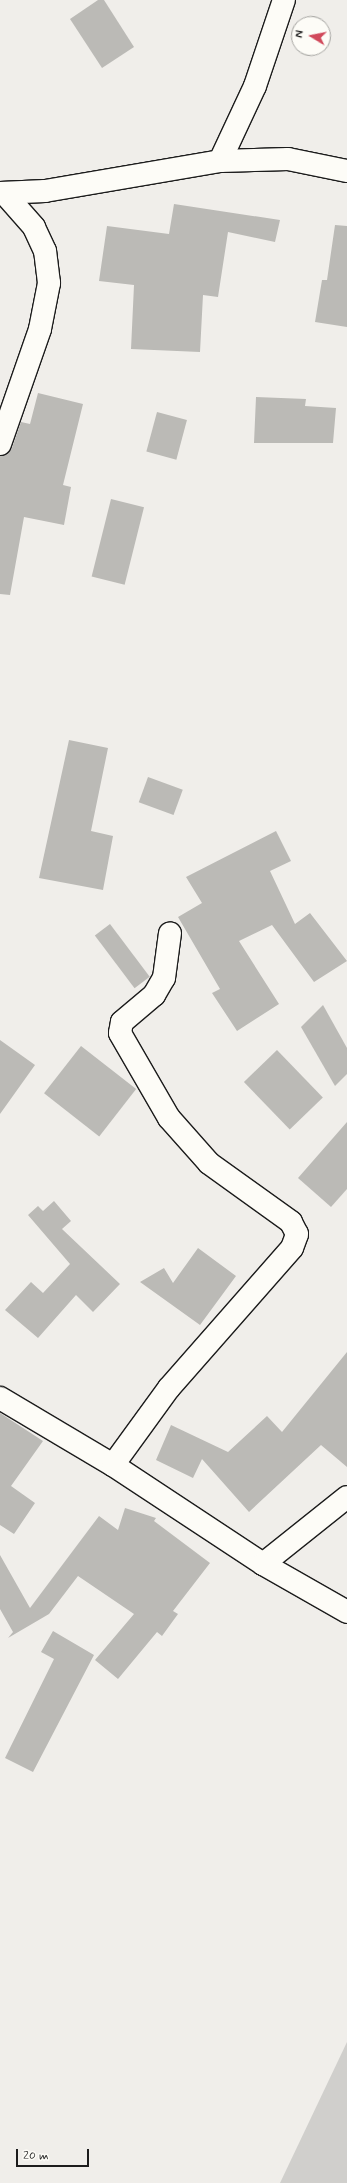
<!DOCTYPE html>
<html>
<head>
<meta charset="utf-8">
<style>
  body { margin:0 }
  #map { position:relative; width:347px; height:2183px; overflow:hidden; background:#f0eeea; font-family:Mynerve,sans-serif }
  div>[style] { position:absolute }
  .green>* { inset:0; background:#d0cfcc }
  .building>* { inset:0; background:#bbbab6; transform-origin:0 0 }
  .roads { filter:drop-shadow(1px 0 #1c1c1c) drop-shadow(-1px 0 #1c1c1c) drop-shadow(0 1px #1c1c1c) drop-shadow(0 -1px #1c1c1c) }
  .minor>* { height:22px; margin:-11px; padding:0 11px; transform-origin:11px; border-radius:11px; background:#fdfcf7 }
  span { translate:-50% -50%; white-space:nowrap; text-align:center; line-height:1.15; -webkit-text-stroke:3px #fdfcf7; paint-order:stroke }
  .north { position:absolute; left:291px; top:16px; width:40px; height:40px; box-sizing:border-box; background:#fdfcf7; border:1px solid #a3a29f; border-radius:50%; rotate:280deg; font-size:11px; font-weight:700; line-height:16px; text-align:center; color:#1c1c1c }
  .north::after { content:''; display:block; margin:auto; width:14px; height:18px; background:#d1495b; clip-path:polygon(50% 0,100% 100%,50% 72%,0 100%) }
  .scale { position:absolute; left:16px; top:2149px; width:73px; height:18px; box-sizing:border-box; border:2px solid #1c1c1c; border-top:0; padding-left:5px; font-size:12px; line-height:14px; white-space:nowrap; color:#1c1c1c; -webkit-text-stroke:3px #fdfcf7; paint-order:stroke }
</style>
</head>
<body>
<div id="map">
  <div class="green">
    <i style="clip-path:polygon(347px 2042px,347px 2183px,280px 2183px)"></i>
  </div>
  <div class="building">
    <i style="clip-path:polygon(98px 0,104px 0,134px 47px,102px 68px,70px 19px)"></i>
    <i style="clip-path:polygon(174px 204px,280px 220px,275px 242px,228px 232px,218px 297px,203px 295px,200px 352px,131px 349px,134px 285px,99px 281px,107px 226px,169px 234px)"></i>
    <i style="clip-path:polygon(335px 225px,347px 226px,347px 327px,315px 322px,322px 280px,327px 280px)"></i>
    <i style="clip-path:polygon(38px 393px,83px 404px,63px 485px,71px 487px,64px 525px,24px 517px,10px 595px,0 594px,0 456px,12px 448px,21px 422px,30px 424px)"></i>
    <i style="clip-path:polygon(256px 397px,306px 399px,305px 406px,336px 408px,333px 443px,254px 443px)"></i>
    <i style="left:157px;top:412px;width:31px;height:41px;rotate:15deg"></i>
    <i style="left:111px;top:499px;width:34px;height:80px;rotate:14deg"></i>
    <i style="clip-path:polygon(69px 740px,108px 748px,91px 831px,113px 836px,103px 890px,39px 878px)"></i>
    <i style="left:148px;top:777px;width:37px;height:27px;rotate:20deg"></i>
    <i style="clip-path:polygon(276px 831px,291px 861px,270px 871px,295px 924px,310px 913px,347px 961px,314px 982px,272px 925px,239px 941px,279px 1004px,237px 1031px,212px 993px,220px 989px,178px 917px,202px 903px,186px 877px)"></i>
    <i style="left:110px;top:924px;width:66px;height:19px;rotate:53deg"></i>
    <i style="clip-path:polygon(323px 1005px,347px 1048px,347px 1074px,335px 1086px,301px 1027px)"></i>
    <i style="clip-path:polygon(0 1040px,35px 1065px,0 1114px)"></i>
    <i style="left:81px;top:1046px;width:70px;height:60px;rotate:38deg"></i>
    <i style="left:277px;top:1050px;width:66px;height:46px;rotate:46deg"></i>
    <i style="clip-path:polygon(347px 1122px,347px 1189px,331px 1207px,298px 1178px)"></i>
    <i style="clip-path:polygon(54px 1201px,71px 1221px,62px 1229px,120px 1284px,93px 1312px,76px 1295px,38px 1338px,5px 1310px,31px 1282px,43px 1293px,70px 1264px,28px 1215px,38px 1206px,43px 1211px)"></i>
    <i style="clip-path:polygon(198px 1248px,236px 1276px,200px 1325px,140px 1282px,164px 1268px,173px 1283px)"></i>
    <i style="clip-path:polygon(347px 1352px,347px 1467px,321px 1445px,249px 1512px,202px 1459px,193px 1478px,156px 1460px,171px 1425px,228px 1452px,267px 1416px,282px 1432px)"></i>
    <i style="clip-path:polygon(0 1413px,43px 1441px,11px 1486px,35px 1503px,14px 1534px,0 1525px)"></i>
    <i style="clip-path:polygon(125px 1508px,156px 1518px,154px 1521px,210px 1563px,173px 1611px,178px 1614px,162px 1636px,157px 1632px,118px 1679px,95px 1660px,134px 1614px,78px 1576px,49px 1614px,8px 1638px,13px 1632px,0 1609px,0 1555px,30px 1608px,99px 1516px,118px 1530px)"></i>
    <i style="clip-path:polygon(53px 1631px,94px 1655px,33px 1772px,5px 1758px,54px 1659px,41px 1652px)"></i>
  </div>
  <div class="roads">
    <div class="minor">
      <i style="left:220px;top:161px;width:83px;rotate:-65deg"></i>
      <i style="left:255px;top:86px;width:91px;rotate:-71.4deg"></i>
      <i style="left:0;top:193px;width:45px;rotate:-2.5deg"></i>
      <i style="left:45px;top:191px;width:178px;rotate:-9.7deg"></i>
      <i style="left:220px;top:161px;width:68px;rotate:-1.7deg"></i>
      <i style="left:288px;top:159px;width:60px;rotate:11.5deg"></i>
      <i style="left:0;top:444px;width:122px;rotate:-70.8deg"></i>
      <i style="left:40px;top:329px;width:47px;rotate:-78.9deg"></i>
      <i style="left:49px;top:283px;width:32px;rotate:-97deg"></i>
      <i style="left:45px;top:251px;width:26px;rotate:-115deg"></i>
      <i style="left:34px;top:227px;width:45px;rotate:-131.4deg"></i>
      <i style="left:0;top:1398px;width:131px;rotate:30.7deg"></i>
      <i style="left:113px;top:1465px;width:180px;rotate:33.4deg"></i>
      <i style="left:263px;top:1564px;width:97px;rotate:29.7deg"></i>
      <i style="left:113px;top:1465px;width:95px;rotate:-54deg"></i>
      <i style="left:169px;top:1388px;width:186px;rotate:-48.7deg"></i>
      <i style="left:292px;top:1248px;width:15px;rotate:-70deg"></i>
      <i style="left:297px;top:1234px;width:13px;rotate:-117deg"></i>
      <i style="left:291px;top:1222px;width:101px;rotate:-144.3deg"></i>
      <i style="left:209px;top:1163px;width:60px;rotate:-131.6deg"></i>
      <i style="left:169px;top:1118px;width:98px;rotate:-120deg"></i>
      <i style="left:120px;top:1033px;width:11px;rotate:-80deg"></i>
      <i style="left:122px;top:1022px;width:42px;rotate:-40.2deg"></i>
      <i style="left:154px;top:995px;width:20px;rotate:-60deg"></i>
      <i style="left:164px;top:978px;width:45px;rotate:-82.4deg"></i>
      <i style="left:263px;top:1564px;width:107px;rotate:-38.6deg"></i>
    </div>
  </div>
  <div class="north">N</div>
  <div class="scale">20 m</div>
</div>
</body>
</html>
